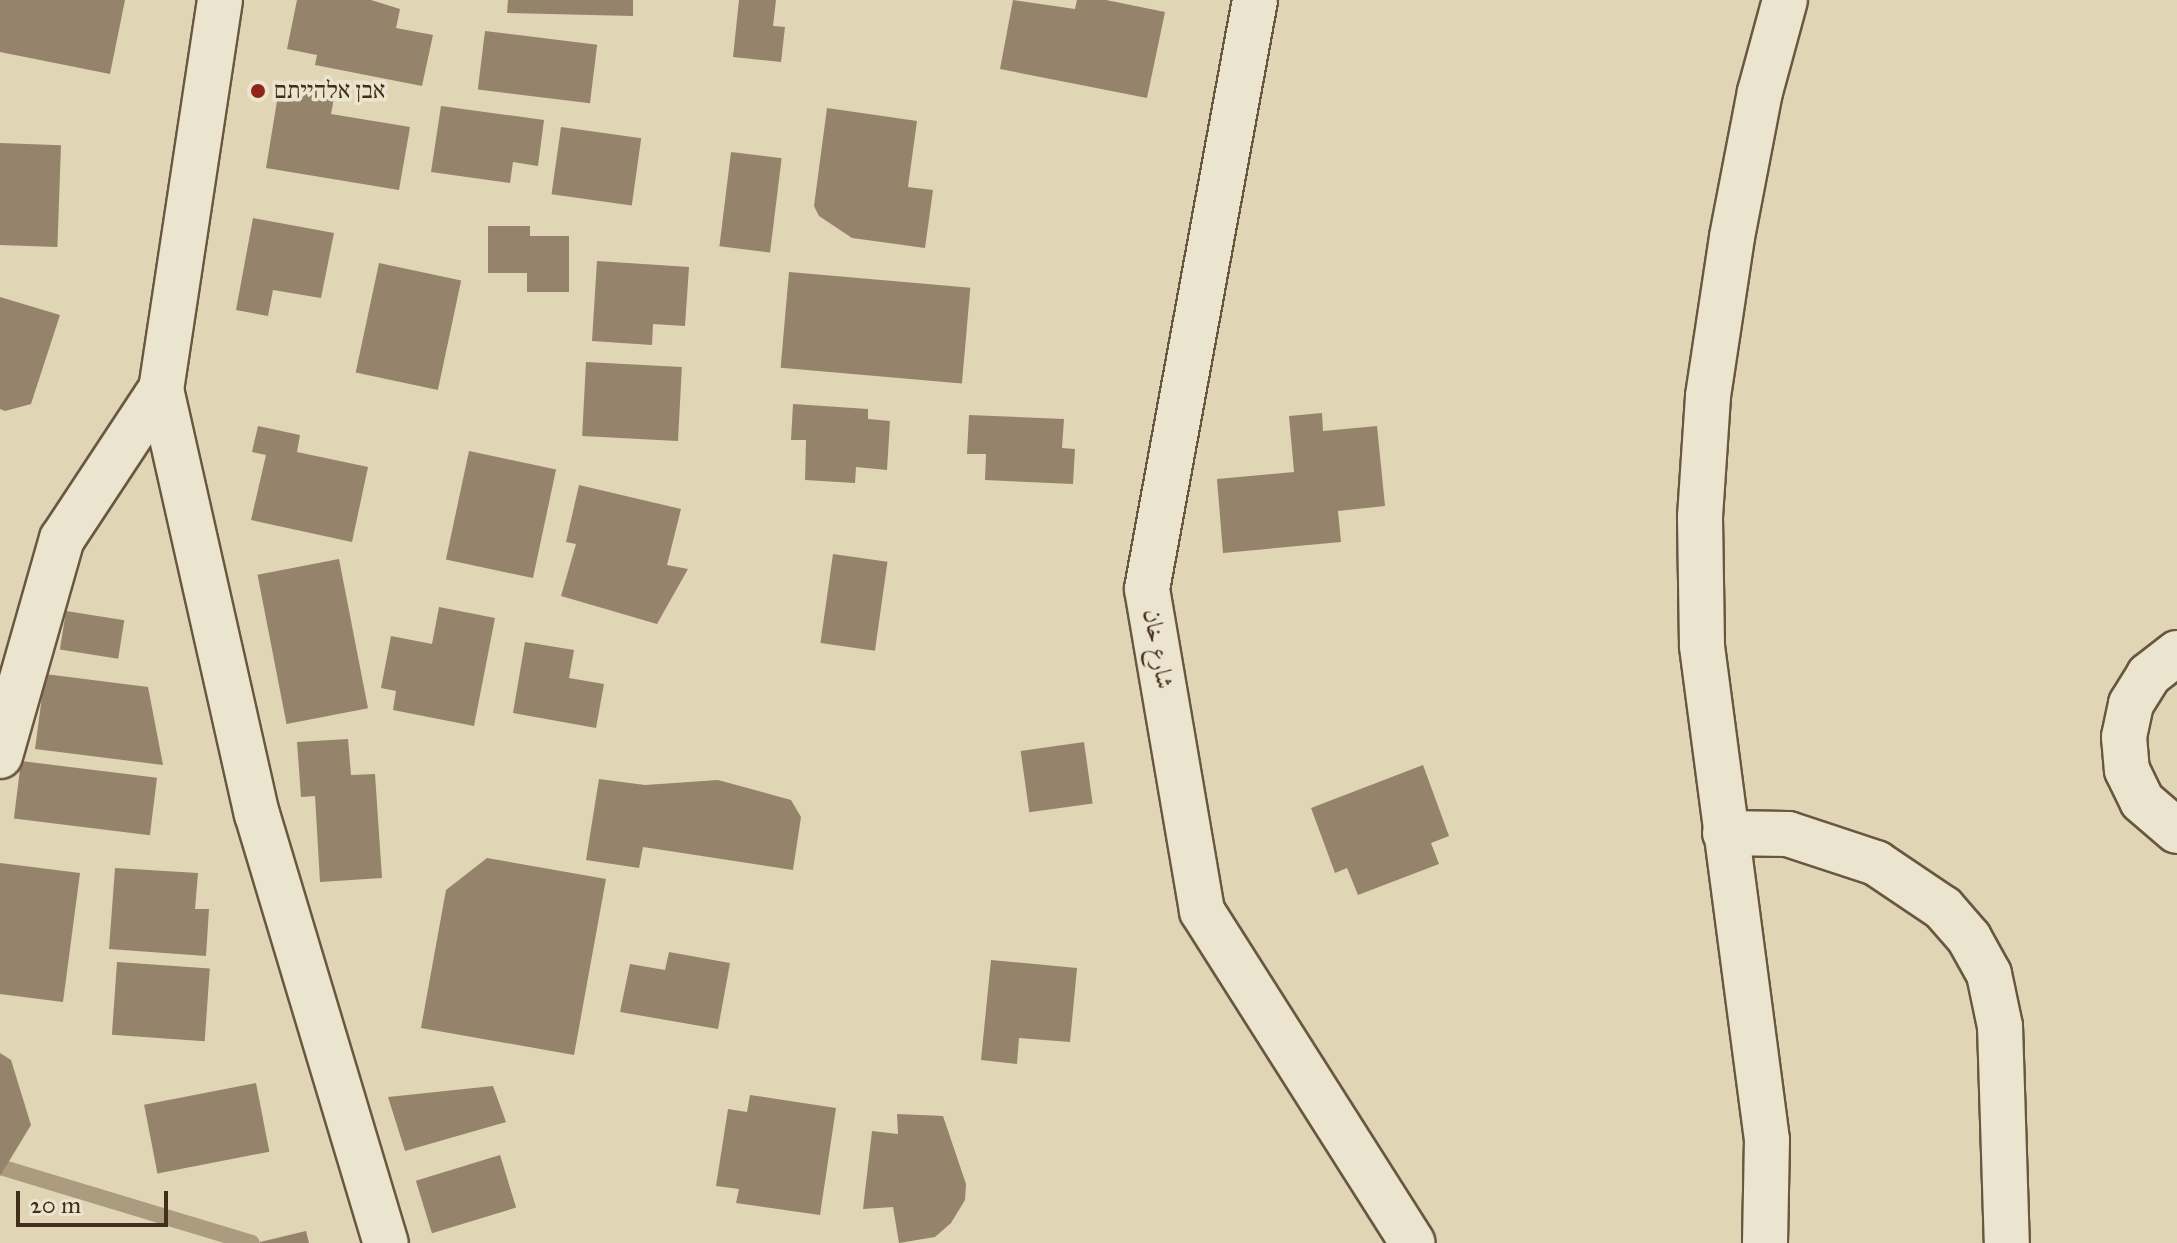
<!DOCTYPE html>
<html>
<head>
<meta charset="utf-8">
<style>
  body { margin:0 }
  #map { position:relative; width:2177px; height:1243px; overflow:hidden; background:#e0d5b4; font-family:"IM FELL Great Primer",Amiri,"Frank Ruhl Libre",serif }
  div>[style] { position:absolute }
  .stream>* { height:16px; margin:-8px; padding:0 8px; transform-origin:8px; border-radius:8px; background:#ab9c80 }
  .building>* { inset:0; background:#95846b; transform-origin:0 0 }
  .roads { filter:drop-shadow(2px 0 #6a5741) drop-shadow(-2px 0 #6a5741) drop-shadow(0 2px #6a5741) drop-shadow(0 -2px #6a5741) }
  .street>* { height:44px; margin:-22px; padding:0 22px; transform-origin:22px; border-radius:22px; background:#ebe4ce }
  .dots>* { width:22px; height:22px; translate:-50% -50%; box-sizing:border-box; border:4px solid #ebe4ce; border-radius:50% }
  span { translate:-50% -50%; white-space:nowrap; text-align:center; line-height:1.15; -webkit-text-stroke:7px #ebe4ce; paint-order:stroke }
  .poi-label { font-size:24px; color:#432d1b }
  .left { translate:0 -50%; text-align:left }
  .street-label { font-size:24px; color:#432d1b }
  .scale { position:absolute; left:16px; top:1191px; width:152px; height:36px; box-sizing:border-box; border:4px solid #432d1b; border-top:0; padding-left:10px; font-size:24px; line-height:28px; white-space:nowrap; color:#432d1b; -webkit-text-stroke:6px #ebe4ce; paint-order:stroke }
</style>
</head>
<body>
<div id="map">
  <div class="stream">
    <i style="left:0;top:1167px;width:263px;rotate:16.8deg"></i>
  </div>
  <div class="building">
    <i style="clip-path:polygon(0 0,125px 0,110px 74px,0 52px)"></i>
    <i style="clip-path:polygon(297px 0,371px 0,400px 9px,396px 28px,433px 35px,422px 86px,315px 65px,317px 55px,287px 49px)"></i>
    <i style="clip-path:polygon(508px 0,633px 0,633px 16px,507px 13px)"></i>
    <i style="clip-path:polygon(739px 0,776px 0,773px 26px,785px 27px,781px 62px,733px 57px)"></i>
    <i style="clip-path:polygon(1013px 0,1075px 9px,1077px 0,1106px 0,1165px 12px,1147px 98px,1000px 69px)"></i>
    <i style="left:485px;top:31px;width:113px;height:59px;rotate:7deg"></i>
    <i style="clip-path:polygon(279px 89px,334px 98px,331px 114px,410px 127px,399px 190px,266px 168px)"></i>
    <i style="clip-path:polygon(441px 106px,544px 120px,538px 166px,513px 162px,510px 183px,431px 172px)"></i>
    <i style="clip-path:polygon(827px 108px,917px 121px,908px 187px,933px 190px,925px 248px,852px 238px,819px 216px,814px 206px)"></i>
    <i style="left:561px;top:127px;width:81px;height:68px;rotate:8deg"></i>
    <i style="left:0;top:143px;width:61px;height:102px;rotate:2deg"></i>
    <i style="left:731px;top:152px;width:51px;height:95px;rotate:7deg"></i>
    <i style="clip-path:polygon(253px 218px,334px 233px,321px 298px,273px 290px,268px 316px,236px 310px)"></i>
    <i style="clip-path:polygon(488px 226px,530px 226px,530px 236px,569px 236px,569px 292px,527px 292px,527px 273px,488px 273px)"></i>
    <i style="clip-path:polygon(597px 261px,689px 267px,685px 326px,653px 324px,652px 345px,592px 341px)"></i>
    <i style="left:379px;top:263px;width:84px;height:112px;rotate:12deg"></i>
    <i style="left:789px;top:272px;width:182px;height:96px;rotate:5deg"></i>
    <i style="clip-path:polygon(0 297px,60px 315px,31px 404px,5px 411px,0 409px)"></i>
    <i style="left:586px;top:362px;width:96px;height:74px;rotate:3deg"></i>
    <i style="clip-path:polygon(793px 404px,868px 409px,868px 419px,890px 421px,887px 470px,856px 467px,855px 483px,805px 480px,806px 440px,791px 440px)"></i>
    <i style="clip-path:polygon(1322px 413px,1323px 431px,1377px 426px,1385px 506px,1338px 511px,1341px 542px,1223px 553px,1217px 479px,1294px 472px,1289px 416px)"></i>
    <i style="clip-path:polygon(969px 415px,1064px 419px,1062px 448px,1075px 449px,1073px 484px,985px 480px,986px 454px,967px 454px)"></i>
    <i style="clip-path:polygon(258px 426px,300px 435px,297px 452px,368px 467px,352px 542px,251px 520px,266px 455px,252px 452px)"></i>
    <i style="left:469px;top:451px;width:89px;height:111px;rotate:12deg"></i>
    <i style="clip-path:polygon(579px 485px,681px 509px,667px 565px,688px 569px,657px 624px,561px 596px,576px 544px,566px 542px)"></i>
    <i style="left:833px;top:554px;width:55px;height:90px;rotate:8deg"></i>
    <i style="left:339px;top:559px;width:152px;height:83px;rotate:79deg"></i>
    <i style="clip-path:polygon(439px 607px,495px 618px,474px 726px,393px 710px,396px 691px,381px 688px,391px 636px,432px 644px)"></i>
    <i style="left:66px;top:611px;width:59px;height:39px;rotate:9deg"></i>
    <i style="clip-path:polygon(525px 642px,574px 650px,569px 678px,604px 684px,596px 728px,513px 713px)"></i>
    <i style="clip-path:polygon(45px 674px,148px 687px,163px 765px,35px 749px)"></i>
    <i style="clip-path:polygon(348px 739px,351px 775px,375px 774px,382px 878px,320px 882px,315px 796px,301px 797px,297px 742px)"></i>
    <i style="left:1084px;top:742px;width:62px;height:64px;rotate:82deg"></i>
    <i style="left:21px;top:761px;width:137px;height:58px;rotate:7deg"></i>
    <i style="clip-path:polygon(1423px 765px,1449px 836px,1431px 843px,1439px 864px,1358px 895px,1347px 868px,1335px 873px,1311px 808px)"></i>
    <i style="clip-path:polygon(599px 779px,645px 785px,718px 780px,791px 800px,801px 817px,793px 870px,643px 847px,639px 868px,586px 860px)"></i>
    <i style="clip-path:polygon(487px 858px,606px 879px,574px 1055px,421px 1028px,446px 890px)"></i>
    <i style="clip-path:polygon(0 863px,80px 873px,63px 1002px,0 994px)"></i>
    <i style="clip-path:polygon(115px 868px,198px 873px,195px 909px,209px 909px,206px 956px,109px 949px)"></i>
    <i style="clip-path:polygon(669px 952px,730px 963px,718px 1029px,620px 1012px,630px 964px,665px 970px)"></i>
    <i style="clip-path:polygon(991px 960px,1077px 968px,1070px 1042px,1019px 1038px,1017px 1064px,981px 1060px)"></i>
    <i style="left:117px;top:962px;width:93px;height:73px;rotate:4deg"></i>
    <i style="clip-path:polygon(0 1053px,11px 1060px,31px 1125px,0 1176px)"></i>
    <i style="left:256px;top:1083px;width:70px;height:114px;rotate:79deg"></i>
    <i style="clip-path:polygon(493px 1086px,506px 1122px,405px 1151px,388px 1097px)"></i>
    <i style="clip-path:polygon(750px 1095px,836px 1108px,820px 1215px,736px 1203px,739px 1189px,716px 1186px,728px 1109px,747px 1112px)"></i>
    <i style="clip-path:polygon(897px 1114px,943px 1116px,966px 1184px,965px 1200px,951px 1223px,935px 1237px,899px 1243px,893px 1207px,863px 1209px,872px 1131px,898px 1134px)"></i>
    <i style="left:500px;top:1155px;width:55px;height:88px;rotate:73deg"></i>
    <i style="clip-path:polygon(306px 1231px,309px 1243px,260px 1243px,260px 1242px)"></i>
  </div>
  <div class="roads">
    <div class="street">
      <i style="left:220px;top:0;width:393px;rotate:98.6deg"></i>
      <i style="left:161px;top:389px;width:436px;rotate:77.3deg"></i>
      <i style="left:257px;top:814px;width:448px;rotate:73.3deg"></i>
      <i style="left:1255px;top:0;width:599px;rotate:100.39deg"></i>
      <i style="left:1147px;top:589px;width:327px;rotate:80.3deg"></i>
      <i style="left:1202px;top:911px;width:393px;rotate:57.6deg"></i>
      <i style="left:2177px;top:653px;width:36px;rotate:142deg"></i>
      <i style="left:2149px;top:675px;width:34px;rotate:122deg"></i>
      <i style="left:2131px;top:704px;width:34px;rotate:102deg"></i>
      <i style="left:2124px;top:737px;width:33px;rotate:85deg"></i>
      <i style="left:2127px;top:770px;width:34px;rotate:64deg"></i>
      <i style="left:2142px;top:801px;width:46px;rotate:40.6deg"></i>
      <i style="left:0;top:756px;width:226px;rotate:-74.1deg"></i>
      <i style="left:62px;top:539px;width:180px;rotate:-56.6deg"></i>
      <i style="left:1725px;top:833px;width:63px;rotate:0.9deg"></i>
      <i style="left:1788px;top:834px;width:93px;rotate:18.2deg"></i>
      <i style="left:1876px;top:863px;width:81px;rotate:33.9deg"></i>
      <i style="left:1943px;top:908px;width:40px;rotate:49deg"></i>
      <i style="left:1969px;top:938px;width:41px;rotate:60.9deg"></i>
      <i style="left:1989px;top:974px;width:53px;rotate:78.1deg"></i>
      <i style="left:2000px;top:1026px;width:217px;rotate:88.2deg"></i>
      <i style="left:1765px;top:1243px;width:103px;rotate:-88.9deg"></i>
      <i style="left:1767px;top:1140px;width:499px;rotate:-97.5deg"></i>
      <i style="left:1702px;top:645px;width:128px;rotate:-90.9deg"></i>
      <i style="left:1700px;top:517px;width:121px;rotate:-86.2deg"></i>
      <i style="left:1708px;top:396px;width:161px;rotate:-81.4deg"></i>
      <i style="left:1732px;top:237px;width:148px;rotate:-79.1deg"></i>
      <i style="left:1760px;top:92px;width:95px;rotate:-74.8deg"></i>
    </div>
  </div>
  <div class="dots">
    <i style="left:258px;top:91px;background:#8f2418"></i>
  </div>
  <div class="poi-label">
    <span class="left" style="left:274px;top:91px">אבן אלהייתם</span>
  </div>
  <div class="street-label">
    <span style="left:1158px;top:649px;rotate:80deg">شارع خان</span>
  </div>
  <div class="scale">20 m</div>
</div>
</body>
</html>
